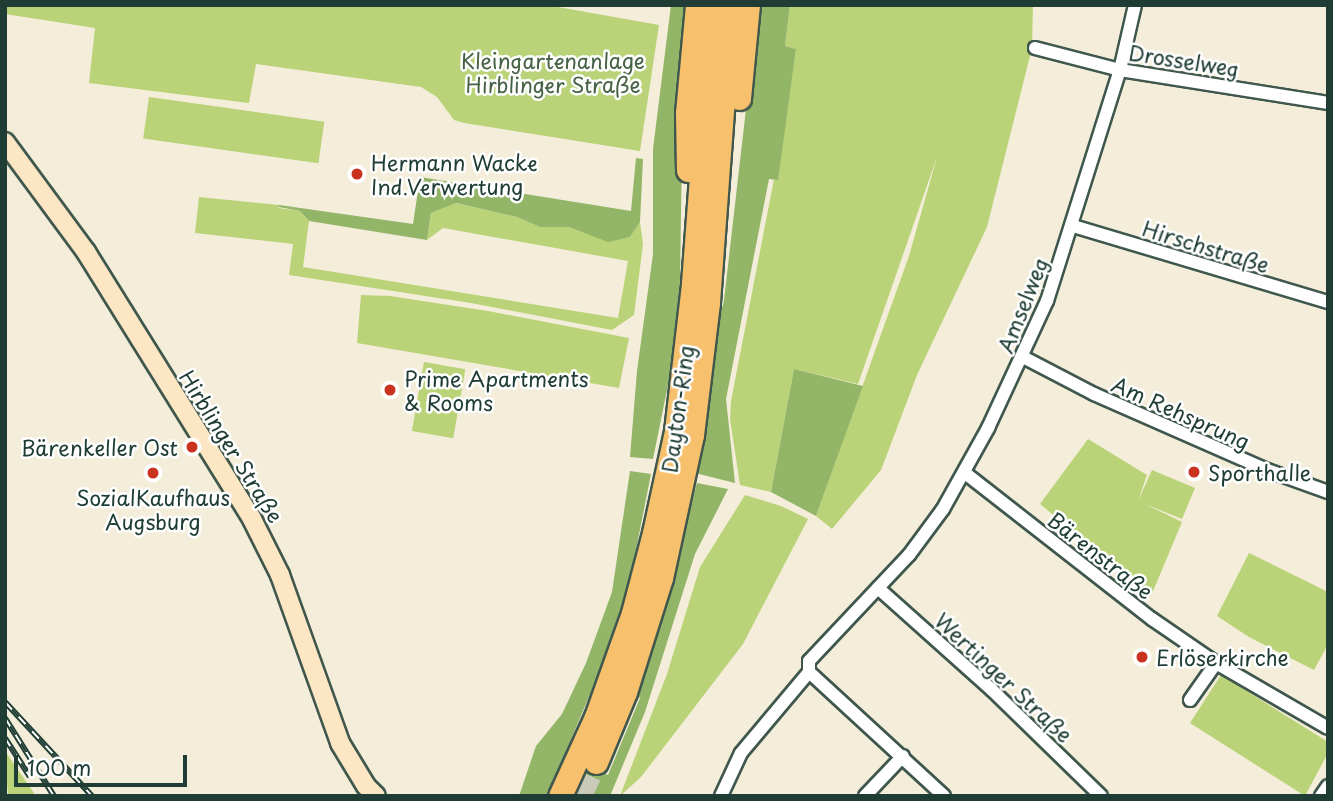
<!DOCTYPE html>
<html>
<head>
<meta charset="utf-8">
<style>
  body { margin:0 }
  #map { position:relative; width:1333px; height:801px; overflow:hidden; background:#f3edd9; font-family:"Playpen Sans",sans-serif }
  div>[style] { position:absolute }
  .green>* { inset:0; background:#bad378; transform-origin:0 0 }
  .forest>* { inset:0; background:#93b568 }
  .highway-tunnel>* { height:23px; margin-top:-11.5px; transform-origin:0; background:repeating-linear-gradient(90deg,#c9cab8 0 23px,transparent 0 34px) }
  .roads { filter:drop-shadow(2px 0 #3f574d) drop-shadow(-2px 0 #3f574d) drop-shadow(0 2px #3f574d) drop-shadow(0 -2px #3f574d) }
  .street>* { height:12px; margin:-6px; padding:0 6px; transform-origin:6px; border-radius:6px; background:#fff }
  .secondary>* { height:18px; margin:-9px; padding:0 9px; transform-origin:9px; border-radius:9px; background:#fce6c4 }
  .highway>* { height:23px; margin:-11.5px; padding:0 11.5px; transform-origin:11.5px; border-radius:11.5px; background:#f7c06c }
  .rail>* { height:6px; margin-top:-3px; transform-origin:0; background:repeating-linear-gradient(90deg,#fff 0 10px,#1f3d34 0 20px); box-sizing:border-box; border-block:2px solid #1f3d34 }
  .dots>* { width:19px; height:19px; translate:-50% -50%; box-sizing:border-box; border:4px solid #fff; border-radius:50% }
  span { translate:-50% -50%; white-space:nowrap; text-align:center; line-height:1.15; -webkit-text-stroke:5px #fff; paint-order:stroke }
  .park-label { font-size:21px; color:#466245 }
  .street-label { font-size:21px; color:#1f3d34 }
  .poi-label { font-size:21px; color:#1f3d34 }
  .left { translate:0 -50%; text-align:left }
  .right { translate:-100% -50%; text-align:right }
  .frame { position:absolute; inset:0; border:7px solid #1f3d34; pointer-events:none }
  .scale { position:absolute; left:14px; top:755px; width:173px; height:32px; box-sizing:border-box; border:4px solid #1f3d34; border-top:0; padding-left:9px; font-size:21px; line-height:24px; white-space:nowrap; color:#1f3d34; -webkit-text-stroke:5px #fff; paint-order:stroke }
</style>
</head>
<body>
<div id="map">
  <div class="green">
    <i style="clip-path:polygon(5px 5px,547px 5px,659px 25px,640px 151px,464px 123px,454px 120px,437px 97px,421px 87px,256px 64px,249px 103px,89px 83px,95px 28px,5px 14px)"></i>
    <i style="clip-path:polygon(790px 5px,1033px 5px,1032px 48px,987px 227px,917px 375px,881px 470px,832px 529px,816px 516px,909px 256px,937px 157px,858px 384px,794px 369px,771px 492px,740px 485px,730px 419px,731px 401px,774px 179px,777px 180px,796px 49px,785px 46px)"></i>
    <i style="left:149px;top:97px;width:177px;height:42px;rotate:8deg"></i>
    <i style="clip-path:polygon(199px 197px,279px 205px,279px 208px,300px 211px,309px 221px,303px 267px,618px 318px,628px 261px,443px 228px,427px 240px,431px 213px,455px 203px,517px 217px,540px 227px,569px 227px,608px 241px,630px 237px,640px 222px,643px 244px,634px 315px,612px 330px,471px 303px,289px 275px,293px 244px,195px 233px)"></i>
    <i style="clip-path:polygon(361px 295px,390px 296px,488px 311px,629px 338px,619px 388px,357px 343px)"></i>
    <i style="left:424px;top:362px;width:42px;height:70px;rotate:10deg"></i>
    <i style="clip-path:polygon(1088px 439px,1147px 475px,1138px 501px,1152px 470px,1195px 488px,1182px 519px,1145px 504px,1182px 522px,1151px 596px,1040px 504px)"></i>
    <i style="clip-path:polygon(745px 495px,781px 506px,808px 519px,743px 644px,641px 777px,620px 796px,667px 674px,700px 567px)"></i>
    <i style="clip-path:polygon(1249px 553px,1328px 592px,1328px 644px,1314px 670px,1249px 637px,1217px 616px)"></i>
    <i style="clip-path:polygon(1221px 675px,1328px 742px,1328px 753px,1305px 796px,1190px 723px)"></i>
    <i style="clip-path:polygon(5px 751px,36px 796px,8px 796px)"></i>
  </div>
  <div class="forest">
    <i style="clip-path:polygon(671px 5px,690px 5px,683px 85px,680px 281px,670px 375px,653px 459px,630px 457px,637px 371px,653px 254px,653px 149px)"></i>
    <i style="clip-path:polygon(758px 5px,790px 5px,785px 46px,796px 49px,778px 180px,769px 179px,726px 399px,735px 483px,695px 473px,712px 350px,724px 300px)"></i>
    <i style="clip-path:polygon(636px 158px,643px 159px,640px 222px,630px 237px,608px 242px,569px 227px,540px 227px,517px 217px,456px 203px,431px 213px,427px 240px,309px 221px,300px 211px,279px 207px,279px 205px,413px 224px,420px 177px,631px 211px)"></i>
    <i style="clip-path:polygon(794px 369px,863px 386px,816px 516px,771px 492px)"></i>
    <i style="clip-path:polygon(630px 471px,651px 474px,629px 585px,591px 692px,547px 796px,519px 796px,536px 746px,562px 714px,586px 663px,612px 592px)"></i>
    <i style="clip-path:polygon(697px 483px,728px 489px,695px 554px,645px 712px,610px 796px,574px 796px,588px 765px,608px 775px,640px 698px,637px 695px)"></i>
  </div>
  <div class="highway-tunnel">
    <i style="left:580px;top:796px;width:38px;rotate:-65deg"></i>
  </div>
  <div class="roads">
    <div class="street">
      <i style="left:1035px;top:48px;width:88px;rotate:14.5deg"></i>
      <i style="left:1120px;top:70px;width:211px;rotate:9deg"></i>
      <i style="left:1073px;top:226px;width:266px;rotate:16.6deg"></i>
      <i style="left:1023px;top:357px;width:80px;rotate:27.5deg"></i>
      <i style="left:1094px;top:394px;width:189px;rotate:23.7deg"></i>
      <i style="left:1267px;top:470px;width:65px;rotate:19.8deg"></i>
      <i style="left:965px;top:473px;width:237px;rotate:38deg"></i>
      <i style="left:1152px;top:619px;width:78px;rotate:34.5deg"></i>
      <i style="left:1216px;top:663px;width:129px;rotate:30.1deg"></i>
      <i style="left:878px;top:588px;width:153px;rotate:41.8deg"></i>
      <i style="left:992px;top:690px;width:152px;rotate:44.2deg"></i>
      <i style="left:1190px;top:700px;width:45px;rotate:-54.9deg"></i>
      <i style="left:721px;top:796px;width:47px;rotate:-65.1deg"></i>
      <i style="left:741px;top:753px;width:106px;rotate:-50deg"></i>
      <i style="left:865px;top:796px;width:55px;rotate:-46.5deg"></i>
      <i style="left:944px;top:796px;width:183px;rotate:-137.4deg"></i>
      <i style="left:809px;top:672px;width:11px;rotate:-90deg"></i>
      <i style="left:809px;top:661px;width:146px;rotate:-46.7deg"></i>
      <i style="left:909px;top:555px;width:57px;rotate:-53.5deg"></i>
      <i style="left:943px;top:509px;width:93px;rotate:-60.9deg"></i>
      <i style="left:988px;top:428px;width:140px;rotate:-65.1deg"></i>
      <i style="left:1047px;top:301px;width:242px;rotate:-72.5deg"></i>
      <i style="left:1120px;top:70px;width:67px;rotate:-77deg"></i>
      <i style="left:1321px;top:796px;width:12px;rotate:-55deg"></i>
    </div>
    <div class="secondary">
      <i style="left:5px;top:142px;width:137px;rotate:53.6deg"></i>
      <i style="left:86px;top:252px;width:314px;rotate:58.1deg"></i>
      <i style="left:252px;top:519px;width:63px;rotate:63.4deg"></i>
      <i style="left:280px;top:575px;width:178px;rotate:70.3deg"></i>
      <i style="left:340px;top:743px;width:50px;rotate:58.8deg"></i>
      <i style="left:366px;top:786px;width:14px;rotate:45deg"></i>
    </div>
    <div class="highway">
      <i style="left:739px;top:98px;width:93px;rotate:-84.5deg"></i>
      <i style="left:688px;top:170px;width:57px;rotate:-91deg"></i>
      <i style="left:687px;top:113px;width:108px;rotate:-84.7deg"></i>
      <i style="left:596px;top:762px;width:76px;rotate:-67.5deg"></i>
      <i style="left:625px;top:692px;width:120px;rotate:-72.5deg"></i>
      <i style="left:661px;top:578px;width:146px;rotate:-77.8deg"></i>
      <i style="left:692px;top:435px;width:134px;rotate:-83.1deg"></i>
      <i style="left:708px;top:302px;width:298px;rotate:-85.8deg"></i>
      <i style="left:560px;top:796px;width:87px;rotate:-65.5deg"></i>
      <i style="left:596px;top:717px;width:110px;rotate:-70.4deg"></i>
      <i style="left:633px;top:613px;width:83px;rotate:-75.3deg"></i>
      <i style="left:654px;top:533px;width:104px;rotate:-77.8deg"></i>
      <i style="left:676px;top:431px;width:149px;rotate:-83.4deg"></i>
      <i style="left:693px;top:283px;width:279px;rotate:-85.7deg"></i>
    </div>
  </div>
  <div class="rail">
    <i style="left:5px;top:702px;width:128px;rotate:47.2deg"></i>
    <i style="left:5px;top:718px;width:92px;rotate:57.9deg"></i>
    <i style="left:5px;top:738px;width:46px;rotate:57.3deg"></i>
  </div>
  <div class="dots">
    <i style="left:357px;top:174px;background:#c8321e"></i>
    <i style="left:390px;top:390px;background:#c8321e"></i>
    <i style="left:192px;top:447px;background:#c8321e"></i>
    <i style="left:1194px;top:472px;background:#c8321e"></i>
    <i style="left:153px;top:473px;background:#c8321e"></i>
    <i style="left:1142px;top:657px;background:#c8321e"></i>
  </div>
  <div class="park-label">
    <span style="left:553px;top:72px">Kleingartenanlage<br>Hirblinger Straße</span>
  </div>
  <div class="street-label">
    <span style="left:1184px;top:60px;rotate:9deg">Drosselweg</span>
    <span style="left:1206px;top:246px;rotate:17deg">Hirschstraße</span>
    <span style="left:1022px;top:305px;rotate:-68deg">Amselweg</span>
    <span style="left:677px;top:409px;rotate:-82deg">Dayton-Ring</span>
    <span style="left:1181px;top:412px;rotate:24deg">Am Rehsprung</span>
    <span style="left:232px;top:446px;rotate:58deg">Hirblinger Straße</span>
    <span style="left:1101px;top:555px;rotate:38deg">Bärenstraße</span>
    <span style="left:1004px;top:677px;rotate:43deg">Wertinger Straße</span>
  </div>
  <div class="poi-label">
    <span class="left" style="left:371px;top:174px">Hermann Wacke<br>Ind.Verwertung</span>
    <span class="left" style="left:404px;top:390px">Prime Apartments<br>&amp; Rooms</span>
    <span class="right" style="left:178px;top:447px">Bärenkeller Ost</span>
    <span class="left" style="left:1208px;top:472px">Sporthalle</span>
    <span style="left:153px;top:509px">SozialKaufhaus<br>Augsburg</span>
    <span class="left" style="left:1156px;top:657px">Erlöserkirche</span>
  </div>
  <div class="frame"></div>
  <div class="scale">100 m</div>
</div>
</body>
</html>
